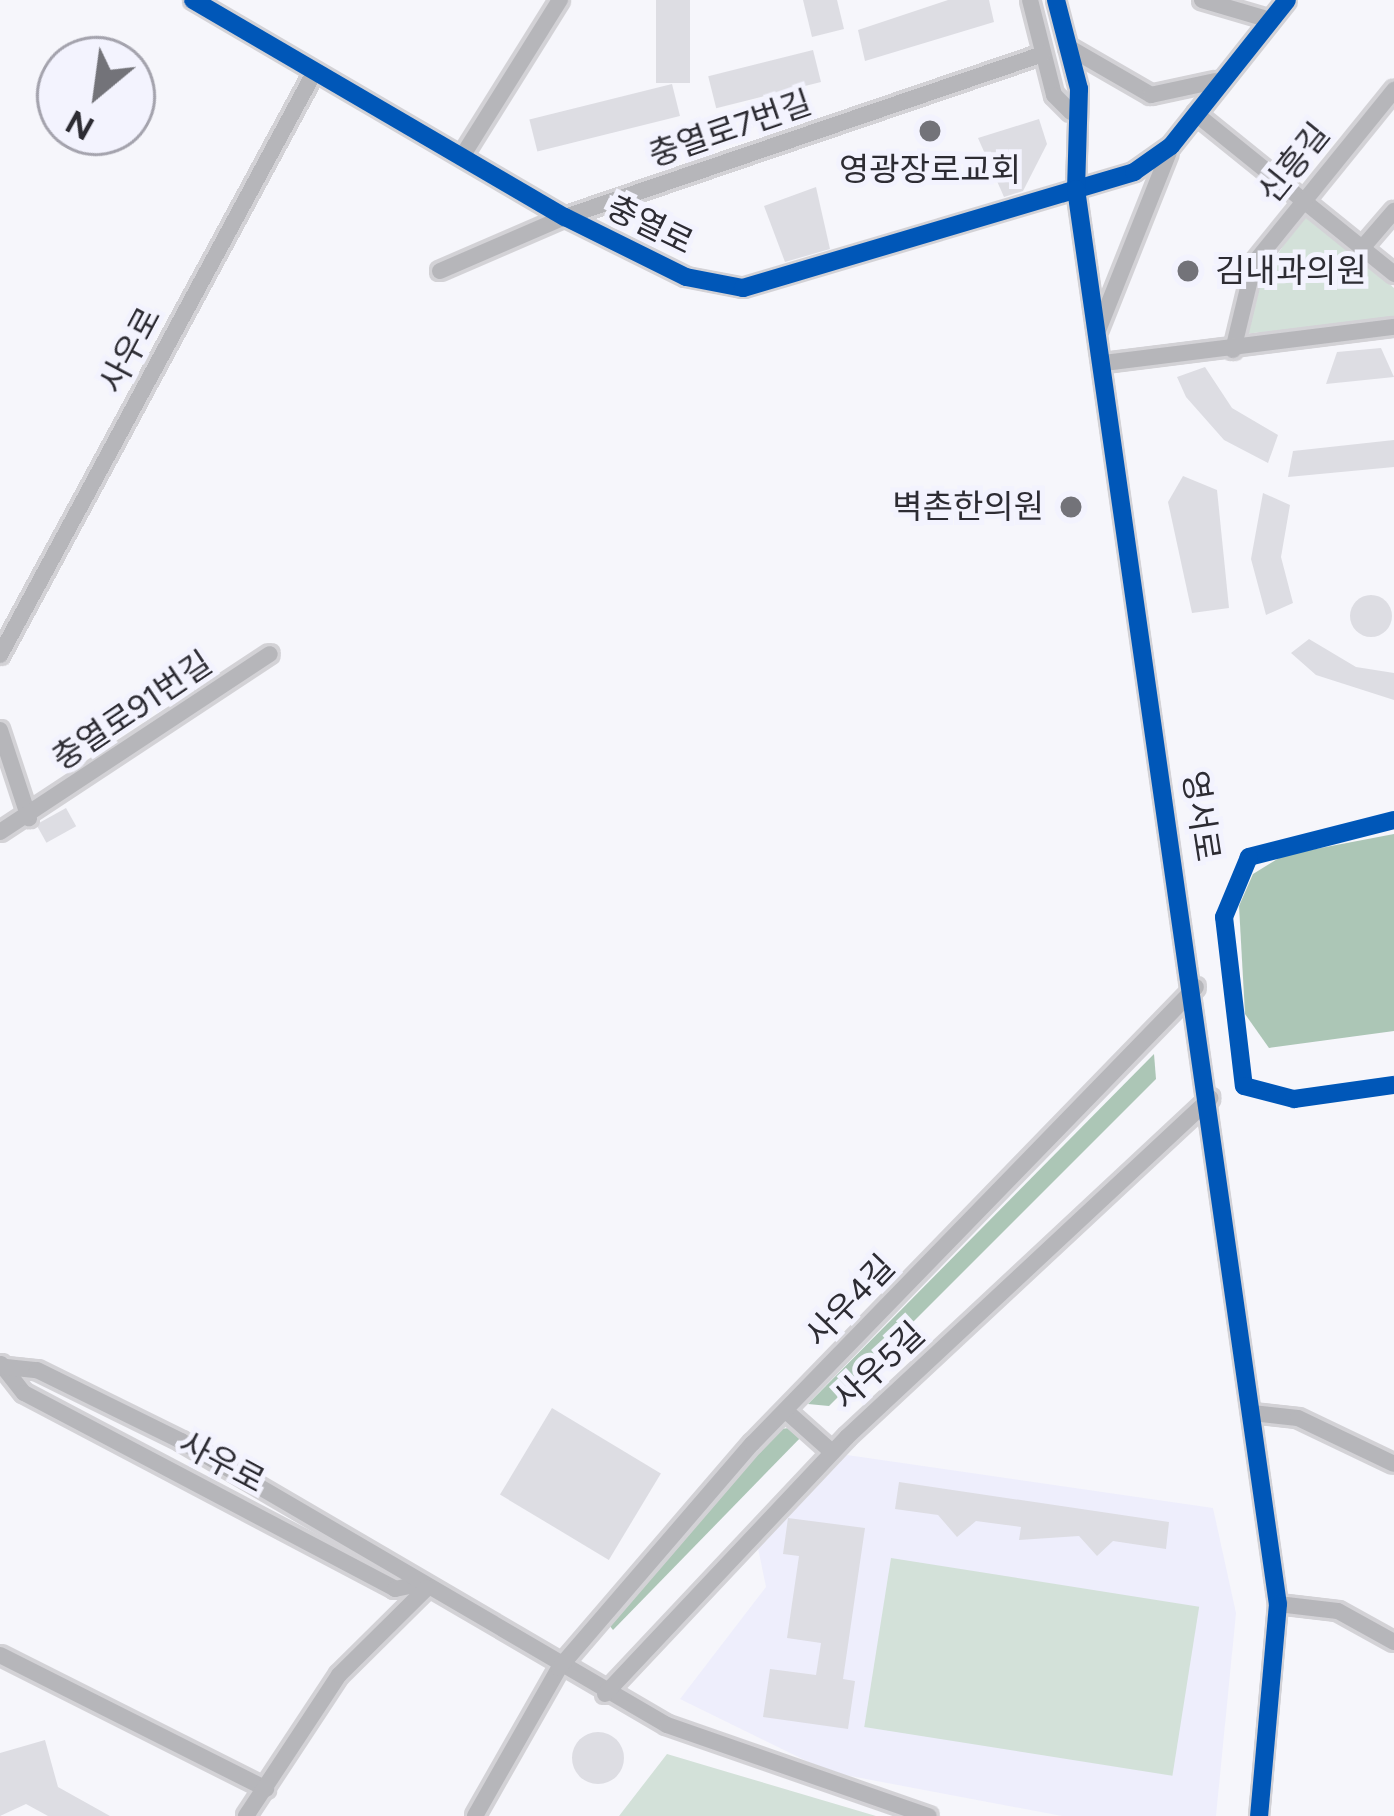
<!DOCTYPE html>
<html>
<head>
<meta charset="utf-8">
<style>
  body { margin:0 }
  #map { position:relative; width:1394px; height:1816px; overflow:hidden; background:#f6f6fb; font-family:Figtree,"Noto Sans KR",sans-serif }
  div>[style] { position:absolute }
  .built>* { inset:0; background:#eeeefc }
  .green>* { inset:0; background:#d3e1d9; transform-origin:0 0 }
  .water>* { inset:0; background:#acc6b6 }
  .building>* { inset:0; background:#dddde3; transform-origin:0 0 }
  .round { border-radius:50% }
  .roads { filter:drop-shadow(3px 0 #d3d2d6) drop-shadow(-3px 0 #d3d2d6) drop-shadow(0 3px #d3d2d6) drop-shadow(0 -3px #d3d2d6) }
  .minor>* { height:16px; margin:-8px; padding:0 8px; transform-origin:8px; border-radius:8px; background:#b6b6ba }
  .cycleway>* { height:18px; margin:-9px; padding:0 9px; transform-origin:9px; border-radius:9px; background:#0057b8 }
  .dots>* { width:33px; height:33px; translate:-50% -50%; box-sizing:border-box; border:6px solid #f3f3fe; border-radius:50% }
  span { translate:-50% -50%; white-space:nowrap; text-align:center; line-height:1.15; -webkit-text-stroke:10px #f3f3fe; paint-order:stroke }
  .street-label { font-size:33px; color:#2d2c33 }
  .poi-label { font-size:33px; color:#2d2c33 }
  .left { translate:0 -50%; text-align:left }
  .right { translate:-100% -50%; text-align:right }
  .north { position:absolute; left:36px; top:36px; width:120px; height:120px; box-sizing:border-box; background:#f3f3fe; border:3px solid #a4a3ad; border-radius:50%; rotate:209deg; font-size:33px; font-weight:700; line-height:48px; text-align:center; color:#2d2c33 }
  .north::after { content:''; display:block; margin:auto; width:42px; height:54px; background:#737379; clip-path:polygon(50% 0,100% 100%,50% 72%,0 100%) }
</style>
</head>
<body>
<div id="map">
  <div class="built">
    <i style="clip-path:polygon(847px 1455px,1213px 1508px,1236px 1613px,1216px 1816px,1062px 1816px,829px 1772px,680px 1699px,766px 1587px,758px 1548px)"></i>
  </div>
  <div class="green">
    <i style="clip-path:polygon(1305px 211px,1394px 288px,1394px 320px,1242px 334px,1242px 311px)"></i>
    <i style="left:891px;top:1558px;width:312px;height:171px;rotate:9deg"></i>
    <i style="clip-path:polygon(667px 1754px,714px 1768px,876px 1816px,619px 1816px)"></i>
  </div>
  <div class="water">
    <i style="clip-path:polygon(1394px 834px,1394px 1031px,1269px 1048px,1245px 1014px,1239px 906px,1253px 874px,1284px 855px)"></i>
    <i style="clip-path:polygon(1154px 1054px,1156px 1079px,829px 1406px,808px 1404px)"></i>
    <i style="clip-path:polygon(798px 1427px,805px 1433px,613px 1630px,603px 1617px,780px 1429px)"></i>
  </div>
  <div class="building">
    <i style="left:656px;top:0;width:34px;height:83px"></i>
    <i style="clip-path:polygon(803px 0,837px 0,844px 29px,812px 37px)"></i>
    <i style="clip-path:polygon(948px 0,989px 0,994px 22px,865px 61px,858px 30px)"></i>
    <i style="left:813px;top:50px;width:33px;height:108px;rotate:76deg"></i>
    <i style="left:672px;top:84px;width:33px;height:147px;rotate:76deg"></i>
    <i style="clip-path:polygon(1039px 119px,1047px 144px,1023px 191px,1004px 197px,978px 138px)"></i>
    <i style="clip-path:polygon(816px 187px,830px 249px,785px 262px,764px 206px)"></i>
    <i style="clip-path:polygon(1381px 348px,1394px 377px,1326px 384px,1337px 352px)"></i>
    <i style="clip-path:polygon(1205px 367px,1232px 408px,1278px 435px,1268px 463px,1224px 440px,1186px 397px,1177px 377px)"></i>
    <i style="clip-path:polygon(1394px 440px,1394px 467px,1288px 477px,1293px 451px)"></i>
    <i style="clip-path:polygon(1183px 476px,1217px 490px,1229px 608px,1192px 613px,1168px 502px)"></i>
    <i style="clip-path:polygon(1263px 493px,1290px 505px,1281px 557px,1293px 603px,1266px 615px,1251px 559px)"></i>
    <i class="round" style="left:1350px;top:595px;width:42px;height:42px"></i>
    <i style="clip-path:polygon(1309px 639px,1356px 667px,1394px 673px,1394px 700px,1316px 675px,1291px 653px)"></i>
    <i style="left:66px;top:808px;width:21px;height:34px;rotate:61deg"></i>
    <i style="left:552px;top:1408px;width:127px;height:101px;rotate:31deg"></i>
    <i style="clip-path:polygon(899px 1482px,1169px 1522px,1166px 1549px,1113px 1541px,1097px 1556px,1079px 1536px,1019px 1540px,1021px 1527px,976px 1521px,957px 1537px,938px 1515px,895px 1509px)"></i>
    <i style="clip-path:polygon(788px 1518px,865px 1528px,843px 1679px,855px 1681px,848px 1729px,763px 1717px,770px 1669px,816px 1675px,821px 1643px,787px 1638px,799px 1556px,783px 1554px)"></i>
    <i class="round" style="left:572px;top:1732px;width:52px;height:52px"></i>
    <i style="clip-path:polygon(45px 1740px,58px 1787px,110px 1816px,48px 1816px,26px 1804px,0 1816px,0 1753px)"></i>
  </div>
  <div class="roads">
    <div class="minor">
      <i style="left:193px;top:0;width:431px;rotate:30.3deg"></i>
      <i style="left:565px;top:217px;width:135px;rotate:26.4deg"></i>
      <i style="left:686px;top:277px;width:58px;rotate:10.9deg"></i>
      <i style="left:743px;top:288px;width:408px;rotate:-16.5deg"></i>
      <i style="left:1134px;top:172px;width:45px;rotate:-35.1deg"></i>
      <i style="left:1171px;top:146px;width:186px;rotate:-51.5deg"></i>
      <i style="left:1030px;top:0;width:98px;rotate:75.8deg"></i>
      <i style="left:1054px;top:95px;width:24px;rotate:45deg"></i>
      <i style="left:1056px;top:0;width:92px;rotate:75.5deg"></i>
      <i style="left:1079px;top:89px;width:100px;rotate:91.7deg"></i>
      <i style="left:1076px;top:189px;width:1429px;rotate:81.88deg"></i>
      <i style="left:1278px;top:1604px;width:213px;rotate:95.1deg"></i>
      <i style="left:1202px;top:0;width:71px;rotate:16.4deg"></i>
      <i style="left:1068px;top:47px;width:96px;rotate:30deg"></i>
      <i style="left:1151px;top:95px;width:66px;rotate:-12.2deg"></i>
      <i style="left:1196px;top:114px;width:255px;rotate:38.9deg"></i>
      <i style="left:463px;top:155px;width:183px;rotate:-58deg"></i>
      <i style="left:1363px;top:247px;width:48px;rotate:-49.3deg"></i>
      <i style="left:440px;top:271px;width:136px;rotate:-23.4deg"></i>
      <i style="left:565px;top:217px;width:505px;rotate:-18.83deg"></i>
      <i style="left:1099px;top:328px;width:189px;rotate:-68.3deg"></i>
      <i style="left:1233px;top:350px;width:89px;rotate:-76.4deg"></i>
      <i style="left:1254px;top:263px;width:223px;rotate:-51deg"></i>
      <i style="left:1104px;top:363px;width:292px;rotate:-7.1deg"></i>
      <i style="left:0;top:655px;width:661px;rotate:-61.65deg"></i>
      <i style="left:0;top:730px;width:93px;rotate:71.8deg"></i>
      <i style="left:0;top:832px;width:323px;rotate:-33.4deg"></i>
      <i style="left:1px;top:1364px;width:37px;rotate:52deg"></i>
      <i style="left:24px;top:1393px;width:420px;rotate:27.8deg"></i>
      <i style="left:395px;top:1589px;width:25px;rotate:-12deg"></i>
      <i style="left:6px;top:1367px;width:31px;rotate:6deg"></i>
      <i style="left:37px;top:1370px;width:161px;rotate:26.2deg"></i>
      <i style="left:181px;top:1441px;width:563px;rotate:30.3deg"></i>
      <i style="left:667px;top:1725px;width:277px;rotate:19.2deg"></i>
      <i style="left:786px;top:1411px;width:62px;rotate:41.7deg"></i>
      <i style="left:1252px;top:1413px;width:46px;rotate:6.2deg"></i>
      <i style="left:1298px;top:1418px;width:106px;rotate:25.6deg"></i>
      <i style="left:1278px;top:1604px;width:60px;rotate:6.7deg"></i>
      <i style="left:1338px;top:1611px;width:64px;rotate:29deg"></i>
      <i style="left:0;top:1655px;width:298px;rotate:26.7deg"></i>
      <i style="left:605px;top:1694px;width:353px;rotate:-46.7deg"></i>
      <i style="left:847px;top:1437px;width:497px;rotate:-43deg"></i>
      <i style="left:246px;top:1816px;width:169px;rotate:-56.6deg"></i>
      <i style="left:339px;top:1675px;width:124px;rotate:-44.7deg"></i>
      <i style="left:475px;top:1816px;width:170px;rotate:-60.4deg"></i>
      <i style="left:559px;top:1668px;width:296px;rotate:-49.3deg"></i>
      <i style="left:752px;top:1444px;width:637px;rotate:-45.83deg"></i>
    </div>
  </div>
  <div class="cycleway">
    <i style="left:193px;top:0;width:431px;rotate:30.3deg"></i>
    <i style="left:565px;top:217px;width:135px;rotate:26.4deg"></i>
    <i style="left:686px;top:277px;width:58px;rotate:10.9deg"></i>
    <i style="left:743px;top:288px;width:408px;rotate:-16.5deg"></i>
    <i style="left:1134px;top:172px;width:45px;rotate:-35.1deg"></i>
    <i style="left:1171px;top:146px;width:186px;rotate:-51.5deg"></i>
    <i style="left:1056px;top:0;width:92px;rotate:75.5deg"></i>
    <i style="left:1079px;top:89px;width:100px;rotate:91.7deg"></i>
    <i style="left:1076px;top:189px;width:1429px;rotate:81.88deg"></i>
    <i style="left:1278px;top:1604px;width:213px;rotate:95.1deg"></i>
    <i style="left:1394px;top:820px;width:150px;rotate:165.7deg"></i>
    <i style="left:1249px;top:857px;width:65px;rotate:112.6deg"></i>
    <i style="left:1224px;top:917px;width:170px;rotate:83.3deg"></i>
    <i style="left:1244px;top:1086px;width:52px;rotate:14.6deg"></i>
    <i style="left:1294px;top:1099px;width:101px;rotate:-8deg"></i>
  </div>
  <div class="dots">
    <i style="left:930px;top:131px;background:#737379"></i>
    <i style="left:1188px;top:271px;background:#737379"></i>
    <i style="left:1071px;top:507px;background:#737379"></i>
  </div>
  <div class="street-label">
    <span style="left:730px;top:129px;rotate:-19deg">충열로7번길</span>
    <span style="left:1294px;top:163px;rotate:-51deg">신흥길</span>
    <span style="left:650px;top:225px;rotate:26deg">충열로</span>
    <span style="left:130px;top:350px;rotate:-62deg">사우로</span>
    <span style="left:132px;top:711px;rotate:-34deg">충열로91번길</span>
    <span style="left:1201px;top:816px;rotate:81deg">영서로</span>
    <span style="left:850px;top:1301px;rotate:-46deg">사우4길</span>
    <span style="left:879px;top:1366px;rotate:-43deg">사우5길</span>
    <span style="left:222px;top:1462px;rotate:28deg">사우로</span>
  </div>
  <div class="poi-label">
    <span style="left:930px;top:170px">영광장로교회</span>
    <span class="left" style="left:1215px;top:271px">김내과의원</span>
    <span class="right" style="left:1044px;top:507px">벽촌한의원</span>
  </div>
  <div class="north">N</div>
</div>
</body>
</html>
